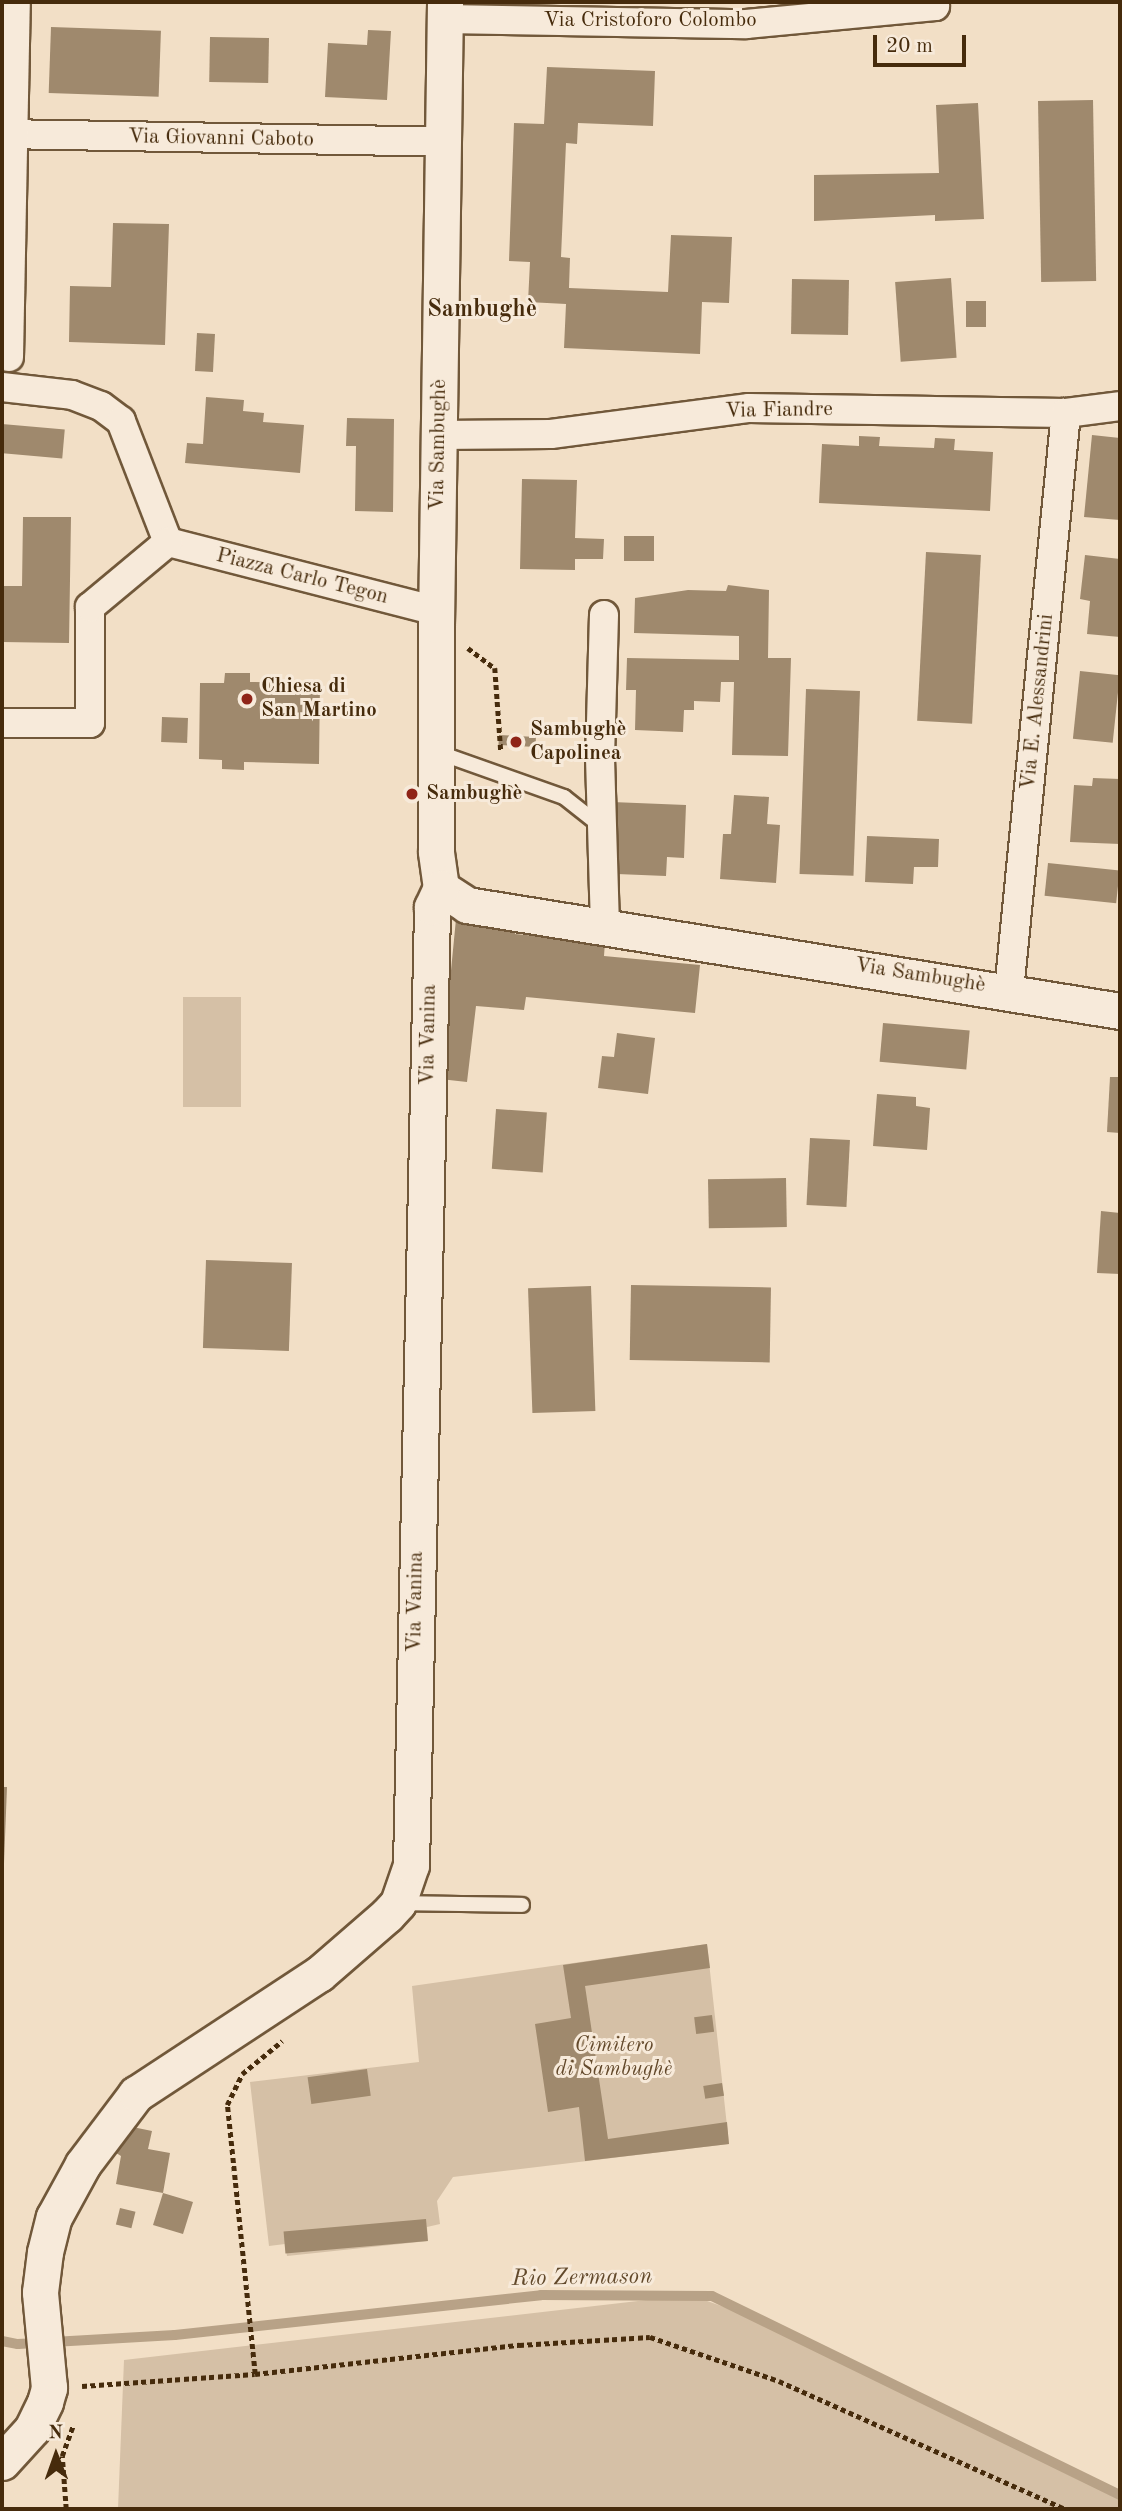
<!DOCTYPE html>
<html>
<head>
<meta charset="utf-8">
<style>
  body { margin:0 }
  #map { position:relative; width:1122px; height:2511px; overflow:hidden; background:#f2dfc6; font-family:"Old Standard TT",serif }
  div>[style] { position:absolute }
  .green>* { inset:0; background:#d5c0a6; transform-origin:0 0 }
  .stream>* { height:10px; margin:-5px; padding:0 5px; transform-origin:5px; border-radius:5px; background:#b8a287 }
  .building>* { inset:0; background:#9f896d; transform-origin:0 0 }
  .path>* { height:4.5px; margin-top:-2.25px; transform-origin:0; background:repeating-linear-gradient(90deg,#462b0c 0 5px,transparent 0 8.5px) }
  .roads { filter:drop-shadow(2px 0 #71583a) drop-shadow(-2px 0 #71583a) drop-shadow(0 2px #71583a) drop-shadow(0 -2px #71583a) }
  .service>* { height:14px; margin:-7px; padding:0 7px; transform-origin:7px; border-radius:7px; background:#f7eada }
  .minor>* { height:28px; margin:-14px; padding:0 14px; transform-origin:14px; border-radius:14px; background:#f7eada }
  .tertiary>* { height:35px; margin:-17.5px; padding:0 17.5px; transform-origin:17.5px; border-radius:17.5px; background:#f7eada }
  .dots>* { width:19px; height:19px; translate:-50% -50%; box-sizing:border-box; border:4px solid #f7eada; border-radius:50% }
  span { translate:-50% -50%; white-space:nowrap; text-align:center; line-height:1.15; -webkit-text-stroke:6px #f7eada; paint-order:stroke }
  .street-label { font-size:21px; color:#462b0c }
  .poi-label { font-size:21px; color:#462b0c; font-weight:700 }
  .left { translate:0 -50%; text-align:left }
  .park-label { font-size:21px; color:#63492b; font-style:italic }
  .water-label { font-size:23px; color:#62492b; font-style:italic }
  .quarter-label { font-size:24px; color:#462b0c; font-weight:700 }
  .frame { position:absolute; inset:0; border:4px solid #462b0c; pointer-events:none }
  .north { position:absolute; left:21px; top:2420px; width:70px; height:70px; -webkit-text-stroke:5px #f7eada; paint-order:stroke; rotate:359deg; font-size:19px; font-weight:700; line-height:28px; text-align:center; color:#462b0c }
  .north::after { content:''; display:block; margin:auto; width:24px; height:32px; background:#462b0c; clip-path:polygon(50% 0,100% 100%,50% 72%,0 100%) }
  .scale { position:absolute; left:873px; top:35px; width:93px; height:32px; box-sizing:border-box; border:4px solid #462b0c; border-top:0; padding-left:9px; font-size:21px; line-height:24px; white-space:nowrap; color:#462b0c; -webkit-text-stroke:5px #f7eada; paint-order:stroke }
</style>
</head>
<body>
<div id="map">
  <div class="green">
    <i style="left:183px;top:997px;width:58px;height:110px"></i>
    <i style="clip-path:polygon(707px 1944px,729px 2144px,453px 2177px,437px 2201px,440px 2224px,427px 2227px,428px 2241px,287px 2256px,285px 2244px,269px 2246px,250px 2082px,419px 2062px,412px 1986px)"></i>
    <i style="clip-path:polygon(690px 2295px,792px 2331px,1120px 2500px,1120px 2509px,118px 2509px,124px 2360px)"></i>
  </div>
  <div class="stream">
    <i style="left:2px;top:2341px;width:16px;rotate:11deg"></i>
    <i style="left:18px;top:2344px;width:157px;rotate:-3.3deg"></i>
    <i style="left:175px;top:2335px;width:368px;rotate:-6.2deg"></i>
    <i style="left:541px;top:2295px;width:171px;rotate:0.3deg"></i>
    <i style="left:712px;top:2296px;width:454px;rotate:26deg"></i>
  </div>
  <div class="building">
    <i style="left:51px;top:27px;width:110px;height:66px;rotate:2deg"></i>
    <i style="clip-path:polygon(368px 30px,391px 31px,387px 100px,325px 97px,328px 43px,367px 45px)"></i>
    <i style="left:210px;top:37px;width:59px;height:45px;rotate:1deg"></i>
    <i style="clip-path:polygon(547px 67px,655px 71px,653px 126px,578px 123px,577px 144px,566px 143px,561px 257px,570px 258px,569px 288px,668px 292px,671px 235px,732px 237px,729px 303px,702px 302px,700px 354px,564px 348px,566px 304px,528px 302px,530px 262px,509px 261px,514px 123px,544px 124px)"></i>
    <i style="left:1093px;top:100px;width:181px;height:55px;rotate:89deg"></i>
    <i style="clip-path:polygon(978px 103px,984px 219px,935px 221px,935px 215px,814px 221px,814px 175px,939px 173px,936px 105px)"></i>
    <i style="clip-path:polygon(113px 223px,169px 224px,165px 345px,69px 342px,70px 286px,111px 287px)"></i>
    <i style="left:951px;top:278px;width:80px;height:56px;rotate:86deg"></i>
    <i style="left:792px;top:279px;width:57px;height:55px;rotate:1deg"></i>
    <i style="left:966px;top:301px;width:20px;height:26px"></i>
    <i style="left:197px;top:333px;width:18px;height:38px;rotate:3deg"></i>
    <i style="clip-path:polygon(206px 397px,244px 400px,243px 411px,264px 413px,263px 422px,304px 425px,300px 473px,185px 463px,187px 443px,203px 444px)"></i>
    <i style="clip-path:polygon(347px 418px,394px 419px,393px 512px,355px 511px,356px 446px,346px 446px)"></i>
    <i style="left:2px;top:424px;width:63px;height:29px;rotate:5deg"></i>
    <i style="clip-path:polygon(1092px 435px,1120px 438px,1120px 520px,1084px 517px)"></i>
    <i style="clip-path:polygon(859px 436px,880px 437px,879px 446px,934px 448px,935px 438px,955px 439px,954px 450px,993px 452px,990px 511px,819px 503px,822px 444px,859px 446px)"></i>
    <i style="clip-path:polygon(522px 479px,577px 480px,575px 538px,604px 539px,603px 559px,575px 559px,575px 570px,520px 569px)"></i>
    <i style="clip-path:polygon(23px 517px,71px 517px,69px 643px,2px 642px,2px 586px,22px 586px)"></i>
    <i style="left:624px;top:536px;width:30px;height:25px"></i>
    <i style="left:926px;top:552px;width:55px;height:169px;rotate:3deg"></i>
    <i style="clip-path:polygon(1085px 555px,1120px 559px,1120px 637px,1087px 634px,1090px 601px,1080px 599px)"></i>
    <i style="clip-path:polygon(728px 585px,769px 590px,768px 658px,791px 658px,788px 756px,732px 755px,734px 682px,721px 682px,720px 702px,694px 701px,694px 710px,684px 710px,683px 732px,635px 730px,636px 690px,626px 690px,627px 658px,739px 660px,739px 636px,634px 633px,635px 598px,688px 590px,726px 591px)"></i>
    <i style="left:1080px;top:671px;width:40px;height:68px;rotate:6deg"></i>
    <i style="clip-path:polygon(225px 673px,250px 673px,250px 682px,320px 683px,319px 764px,244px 762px,244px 770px,222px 769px,222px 760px,199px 759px,200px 683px,224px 683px)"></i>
    <i style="left:806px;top:689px;width:54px;height:185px;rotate:2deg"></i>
    <i style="left:162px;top:717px;width:26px;height:25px;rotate:2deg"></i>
    <i style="left:499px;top:735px;width:37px;height:10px;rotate:3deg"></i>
    <i style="clip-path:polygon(1093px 778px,1120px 779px,1120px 844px,1070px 842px,1074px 785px,1092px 786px)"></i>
    <i style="clip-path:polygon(734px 795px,769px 797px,767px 824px,780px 825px,776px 883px,720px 879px,723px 834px,731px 834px)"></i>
    <i style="clip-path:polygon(612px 802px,686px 805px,684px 858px,667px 857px,666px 876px,617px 874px)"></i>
    <i style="clip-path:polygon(867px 836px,939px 839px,938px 867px,914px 867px,913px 884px,865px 882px)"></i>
    <i style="left:1048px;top:863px;width:72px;height:33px;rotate:6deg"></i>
    <i style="clip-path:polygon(456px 919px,516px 925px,515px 934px,605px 942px,604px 956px,700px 965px,695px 1013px,526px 997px,524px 1010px,476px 1006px,467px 1082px,440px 1079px,437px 989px,449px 991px)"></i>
    <i style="left:883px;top:1023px;width:87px;height:39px;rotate:5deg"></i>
    <i style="clip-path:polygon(617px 1033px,655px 1038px,648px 1094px,598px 1088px,602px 1056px,614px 1057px)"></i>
    <i style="clip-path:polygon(1110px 1077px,1120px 1077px,1120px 1133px,1107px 1132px)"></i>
    <i style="clip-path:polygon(877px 1094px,916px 1097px,916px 1106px,930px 1108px,927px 1150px,873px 1146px)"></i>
    <i style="left:496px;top:1109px;width:51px;height:60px;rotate:4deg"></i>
    <i style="left:810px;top:1138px;width:40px;height:67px;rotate:3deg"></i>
    <i style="left:786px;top:1178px;width:49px;height:78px;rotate:89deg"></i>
    <i style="clip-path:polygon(1101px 1211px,1120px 1213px,1120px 1274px,1097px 1273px)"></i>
    <i style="left:206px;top:1260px;width:86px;height:88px;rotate:2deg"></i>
    <i style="left:631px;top:1285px;width:140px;height:75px;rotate:1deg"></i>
    <i style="left:591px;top:1286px;width:125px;height:63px;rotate:88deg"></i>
    <i style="clip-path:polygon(2px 1787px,7px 1787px,4px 1863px,2px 1863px)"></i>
    <i style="clip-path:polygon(707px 1944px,710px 1968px,585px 1986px,608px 2139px,727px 2122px,729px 2144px,585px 2161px,579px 2107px,548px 2112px,535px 2024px,571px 2018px,563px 1965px)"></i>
    <i style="left:712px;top:2015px;width:17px;height:18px;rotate:83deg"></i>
    <i style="left:367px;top:2069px;width:27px;height:60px;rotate:82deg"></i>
    <i style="left:722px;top:2083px;width:13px;height:19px;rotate:81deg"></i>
    <i style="clip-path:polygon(118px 2124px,152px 2131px,148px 2149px,170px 2153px,163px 2193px,193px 2202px,183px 2234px,153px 2225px,163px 2193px,116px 2184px,121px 2156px,105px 2146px)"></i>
    <i style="left:120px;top:2208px;width:16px;height:17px;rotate:14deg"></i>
    <i style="left:426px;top:2219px;width:22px;height:143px;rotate:85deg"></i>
  </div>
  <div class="path">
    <i style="left:468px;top:648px;width:34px;rotate:37deg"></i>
    <i style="left:495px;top:668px;width:84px;rotate:85.9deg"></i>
    <i style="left:255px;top:2374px;width:266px;rotate:-6.3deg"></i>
    <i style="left:519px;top:2345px;width:131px;rotate:-3.5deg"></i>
    <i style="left:650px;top:2337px;width:136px;rotate:18.8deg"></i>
    <i style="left:779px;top:2381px;width:313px;rotate:24.1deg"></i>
    <i style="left:82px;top:2386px;width:173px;rotate:-4deg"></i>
    <i style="left:255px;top:2374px;width:270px;rotate:-95.9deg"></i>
    <i style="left:227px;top:2105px;width:34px;rotate:-64deg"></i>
    <i style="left:242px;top:2074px;width:52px;rotate:-39.5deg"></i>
    <i style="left:66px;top:2509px;width:53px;rotate:-94.3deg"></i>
    <i style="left:62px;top:2456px;width:32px;rotate:-70deg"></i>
  </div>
  <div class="roads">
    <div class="service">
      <i style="left:437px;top:752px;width:135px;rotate:19.5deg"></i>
      <i style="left:564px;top:797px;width:48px;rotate:38.3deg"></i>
      <i style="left:400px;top:1903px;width:122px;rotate:0.9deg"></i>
    </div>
    <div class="minor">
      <i style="left:445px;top:19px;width:301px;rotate:1deg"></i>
      <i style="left:746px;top:24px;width:190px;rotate:-5.4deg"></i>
      <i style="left:935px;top:6px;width:4px;rotate:-90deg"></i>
      <i style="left:2px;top:134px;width:438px;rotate:1deg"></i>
      <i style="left:9px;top:357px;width:355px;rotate:-88.9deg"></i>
      <i style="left:2px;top:387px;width:70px;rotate:6.5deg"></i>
      <i style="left:72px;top:395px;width:31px;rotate:21deg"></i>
      <i style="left:101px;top:406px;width:25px;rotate:37deg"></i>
      <i style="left:121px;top:421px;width:130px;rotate:68.8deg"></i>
      <i style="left:439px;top:435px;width:112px;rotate:-0.5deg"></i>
      <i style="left:551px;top:434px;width:200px;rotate:-7.5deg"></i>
      <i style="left:749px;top:408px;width:317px;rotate:0.9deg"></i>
      <i style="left:1066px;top:413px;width:54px;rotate:-7.4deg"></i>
      <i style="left:168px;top:542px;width:277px;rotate:14.4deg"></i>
      <i style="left:604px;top:615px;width:143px;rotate:91.6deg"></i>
      <i style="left:600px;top:758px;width:166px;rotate:88.3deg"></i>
      <i style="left:2px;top:723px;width:88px"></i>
      <i style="left:90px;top:723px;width:116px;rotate:-90deg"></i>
      <i style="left:90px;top:607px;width:102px;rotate:-39.8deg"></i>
      <i style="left:1009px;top:991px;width:581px;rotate:-84.37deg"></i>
    </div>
    <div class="tertiary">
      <i style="left:441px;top:888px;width:37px;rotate:-98deg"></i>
      <i style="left:436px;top:851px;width:226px;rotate:-90deg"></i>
      <i style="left:436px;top:625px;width:623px;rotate:-89.17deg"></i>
      <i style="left:441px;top:888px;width:31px;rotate:33deg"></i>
      <i style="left:467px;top:905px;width:662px;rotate:9.22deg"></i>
      <i style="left:2px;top:2462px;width:45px;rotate:-47.7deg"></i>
      <i style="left:32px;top:2429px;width:30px;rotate:-64deg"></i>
      <i style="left:45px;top:2402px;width:15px;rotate:-74deg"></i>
      <i style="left:49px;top:2388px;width:96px;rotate:-95.4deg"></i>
      <i style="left:40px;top:2292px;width:40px;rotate:-82.9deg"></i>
      <i style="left:45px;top:2252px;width:36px;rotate:-76deg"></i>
      <i style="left:54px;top:2217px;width:60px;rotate:-61.3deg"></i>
      <i style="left:83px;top:2164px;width:88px;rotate:-52.9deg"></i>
      <i style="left:136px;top:2094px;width:219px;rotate:-33.3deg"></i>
      <i style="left:319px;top:1974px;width:90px;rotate:-40.9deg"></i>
      <i style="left:387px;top:1915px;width:16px;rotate:-47deg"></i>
      <i style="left:398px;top:1903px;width:40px;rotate:-71.1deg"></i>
      <i style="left:411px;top:1865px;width:958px;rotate:-88.74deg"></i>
      <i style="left:432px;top:907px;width:21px;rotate:-65deg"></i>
    </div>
  </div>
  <div class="dots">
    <i style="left:247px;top:699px;background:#8f2418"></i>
    <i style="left:516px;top:742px;background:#8f2418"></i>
    <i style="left:412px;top:794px;background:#8f2418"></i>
  </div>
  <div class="street-label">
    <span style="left:650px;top:21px">Via Cristoforo Colombo</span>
    <span style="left:221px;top:139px;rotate:1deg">Via Giovanni Caboto</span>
    <span style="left:779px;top:411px;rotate:-1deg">Via Fiandre</span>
    <span style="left:439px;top:445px;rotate:-89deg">Via Sambughè</span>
    <span style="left:302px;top:577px;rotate:14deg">Piazza Carlo Tegon</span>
    <span style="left:1038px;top:702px;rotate:-84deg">Via E. Alessandrini</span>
    <span style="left:920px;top:976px;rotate:9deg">Via Sambughè</span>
    <span style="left:429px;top:1035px;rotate:-89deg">Via Vanina</span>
    <span style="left:416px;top:1602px;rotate:-89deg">Via Vanina</span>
  </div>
  <div class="poi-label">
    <span class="left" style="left:261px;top:699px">Chiesa di<br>San Martino</span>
    <span class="left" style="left:530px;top:742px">Sambughè<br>Capolinea</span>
    <span class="left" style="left:426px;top:794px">Sambughè</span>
  </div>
  <div class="park-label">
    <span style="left:614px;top:2058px">Cimitero<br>di Sambughè</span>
  </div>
  <div class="water-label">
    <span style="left:582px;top:2278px;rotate:-1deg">Rio Zermason</span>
  </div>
  <div class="quarter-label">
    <span style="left:482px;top:311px">Sambughè</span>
  </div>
  <div class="frame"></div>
  <div class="north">N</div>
  <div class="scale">20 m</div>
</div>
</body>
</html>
